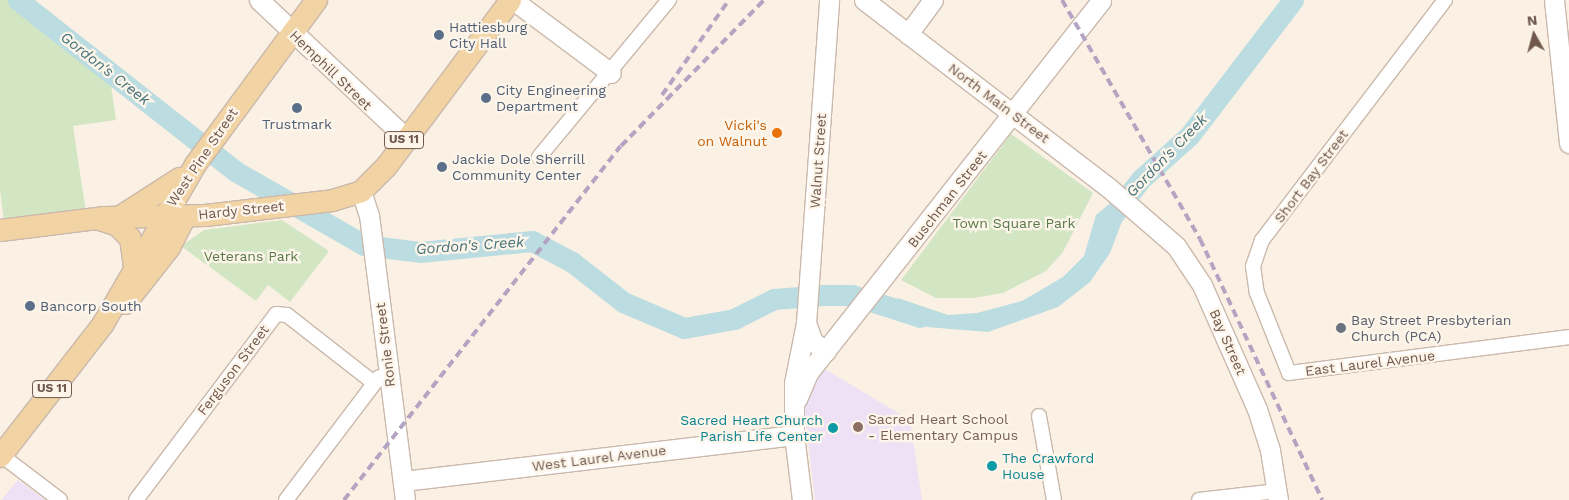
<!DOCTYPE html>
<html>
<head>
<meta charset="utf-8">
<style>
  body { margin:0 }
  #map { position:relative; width:1569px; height:500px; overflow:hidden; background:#faf1e4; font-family:"Work Sans",sans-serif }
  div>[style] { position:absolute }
  .education>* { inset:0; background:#eee1f6 }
  .green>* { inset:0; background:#d3e6c4 }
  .water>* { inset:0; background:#bbdce1 }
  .river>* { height:21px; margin:-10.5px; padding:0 10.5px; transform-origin:10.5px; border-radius:10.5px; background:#bbdce1 }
  .roads { filter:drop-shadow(1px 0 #cab9ac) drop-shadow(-1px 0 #cab9ac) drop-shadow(0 1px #cab9ac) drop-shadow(0 -1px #cab9ac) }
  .street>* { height:14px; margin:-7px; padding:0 7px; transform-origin:7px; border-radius:7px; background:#fff }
  .secondary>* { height:19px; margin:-9.5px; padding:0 9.5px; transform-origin:9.5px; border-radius:9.5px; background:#fff }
  .primary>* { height:21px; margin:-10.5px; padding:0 10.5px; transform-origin:10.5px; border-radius:10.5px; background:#f2d3a3 }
  .rail>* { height:4px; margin-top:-2px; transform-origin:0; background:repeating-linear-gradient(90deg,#b4a4c2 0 8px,transparent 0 13px) }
  .dots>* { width:14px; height:14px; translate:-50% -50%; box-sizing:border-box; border:2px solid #fdf5ea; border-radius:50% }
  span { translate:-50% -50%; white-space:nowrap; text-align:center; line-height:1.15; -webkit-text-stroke:4.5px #fdf5ea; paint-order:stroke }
  .shield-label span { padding:1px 4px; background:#fdf5ea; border:1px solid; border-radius:4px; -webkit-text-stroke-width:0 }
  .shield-label { font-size:12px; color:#70584d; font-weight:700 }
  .service-label { font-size:14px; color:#4e5e75 }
  .left { translate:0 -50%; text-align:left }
  .street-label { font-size:14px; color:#70584d }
  .food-label { font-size:14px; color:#c56008 }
  .right { translate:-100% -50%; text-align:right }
  .park-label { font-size:14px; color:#587a49 }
  .worship-label { font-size:14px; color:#5b616d }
  .education-label { font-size:14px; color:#785e54 }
  .culture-label { font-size:14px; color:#0d838f }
  .water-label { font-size:15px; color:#45737b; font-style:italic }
  .north { position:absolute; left:1509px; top:10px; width:50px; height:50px; -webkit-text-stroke:4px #fdf5ea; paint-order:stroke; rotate:353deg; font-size:14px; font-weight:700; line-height:20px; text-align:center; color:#70584d }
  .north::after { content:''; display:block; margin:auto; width:18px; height:22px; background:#70584d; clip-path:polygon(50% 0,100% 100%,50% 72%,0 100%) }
</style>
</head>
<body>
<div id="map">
  <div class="education">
    <i style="clip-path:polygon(823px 368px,910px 420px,922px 500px,815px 500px,804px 406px)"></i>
    <i style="clip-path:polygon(18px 480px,45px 500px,1px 500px)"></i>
  </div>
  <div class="green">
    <i style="clip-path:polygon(0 0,18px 0,109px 71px,116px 120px,73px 126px,87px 219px,5px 229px,0 190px)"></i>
    <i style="clip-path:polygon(1011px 134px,1093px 193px,1063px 252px,1046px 271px,1003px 293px,973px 298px,936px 298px,901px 280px)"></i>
    <i style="clip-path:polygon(282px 220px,329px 251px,290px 302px,268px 285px,256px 301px,181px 246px,204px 230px)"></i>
  </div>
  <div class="water">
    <i style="clip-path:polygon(1108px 205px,1124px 216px,1110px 253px,1090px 282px,1058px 307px,988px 332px,927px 327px,889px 314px,898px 298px,948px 315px,977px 313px,1022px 301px,1063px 277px,1084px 256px,1096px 215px)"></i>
  </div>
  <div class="river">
    <i style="left:18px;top:0;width:276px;rotate:38.2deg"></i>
    <i style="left:235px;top:171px;width:149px;rotate:29.8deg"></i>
    <i style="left:364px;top:245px;width:56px;rotate:7.1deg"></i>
    <i style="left:420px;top:252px;width:113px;rotate:-5.6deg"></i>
    <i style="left:532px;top:241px;width:45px;rotate:27.7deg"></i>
    <i style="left:572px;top:262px;width:65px;rotate:38.1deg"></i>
    <i style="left:623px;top:302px;width:66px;rotate:23.1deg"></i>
    <i style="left:684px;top:328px;width:51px;rotate:-10.2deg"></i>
    <i style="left:734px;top:319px;width:45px;rotate:-26.6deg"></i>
    <i style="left:774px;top:299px;width:50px;rotate:-4.6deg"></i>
    <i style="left:824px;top:295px;width:28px"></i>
    <i style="left:852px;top:295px;width:71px;rotate:17.9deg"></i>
    <i style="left:1103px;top:236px;width:14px;rotate:-73deg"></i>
    <i style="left:1107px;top:223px;width:56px;rotate:-52.3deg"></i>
    <i style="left:1141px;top:179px;width:64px;rotate:-41.9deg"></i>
    <i style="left:1189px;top:136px;width:171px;rotate:-52.6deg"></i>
  </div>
  <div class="roads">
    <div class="street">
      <i style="left:1445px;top:0;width:302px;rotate:127.3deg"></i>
      <i style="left:1262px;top:240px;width:28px;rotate:109deg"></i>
      <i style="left:1253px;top:266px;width:27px;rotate:82deg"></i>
      <i style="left:1257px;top:293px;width:86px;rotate:68.2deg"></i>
      <i style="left:1289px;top:373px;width:282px;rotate:-7.3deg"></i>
      <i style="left:539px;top:157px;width:204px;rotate:-50.4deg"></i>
      <i style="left:1039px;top:416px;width:85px;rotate:79.9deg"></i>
      <i style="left:1px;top:455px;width:74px;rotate:37.3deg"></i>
      <i style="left:136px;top:500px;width:233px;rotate:-53deg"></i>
      <i style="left:276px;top:314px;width:11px;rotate:5deg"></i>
      <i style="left:287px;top:315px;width:110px;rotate:38deg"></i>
      <i style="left:286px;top:500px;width:154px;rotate:-52.9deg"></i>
      <i style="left:1199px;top:500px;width:79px;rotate:-6.6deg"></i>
    </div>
    <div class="secondary">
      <i style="left:259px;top:0;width:202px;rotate:43.2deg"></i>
      <i style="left:513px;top:0;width:122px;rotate:36.7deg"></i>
      <i style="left:864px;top:0;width:309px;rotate:37.5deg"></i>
      <i style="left:1109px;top:188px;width:89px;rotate:40.9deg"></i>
      <i style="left:1176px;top:246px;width:47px;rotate:56.3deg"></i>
      <i style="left:1202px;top:285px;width:136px;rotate:66.1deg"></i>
      <i style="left:1257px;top:409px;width:43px;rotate:72.4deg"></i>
      <i style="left:1270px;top:450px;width:51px;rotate:80.9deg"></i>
      <i style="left:1554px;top:0;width:144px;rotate:84deg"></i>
      <i style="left:908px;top:34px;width:42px;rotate:-53.7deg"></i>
      <i style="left:361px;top:191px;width:25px;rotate:72deg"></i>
      <i style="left:369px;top:215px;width:287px;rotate:82.8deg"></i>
      <i style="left:826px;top:351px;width:16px;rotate:-145deg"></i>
      <i style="left:813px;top:342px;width:20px;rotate:-110deg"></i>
      <i style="left:806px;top:323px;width:324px;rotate:-85.9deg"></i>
      <i style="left:797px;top:399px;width:28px;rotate:-67deg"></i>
      <i style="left:808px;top:373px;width:474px;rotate:-51.8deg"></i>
      <i style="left:403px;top:481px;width:394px;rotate:-6.7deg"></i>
      <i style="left:802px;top:500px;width:65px;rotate:-97deg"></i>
      <i style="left:794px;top:435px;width:52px;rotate:-90deg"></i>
      <i style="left:794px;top:383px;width:61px;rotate:-78.7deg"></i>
    </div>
    <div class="primary">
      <i style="left:123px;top:214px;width:67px;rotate:-32.7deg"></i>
      <i style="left:99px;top:219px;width:19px;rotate:18deg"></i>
      <i style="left:117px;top:225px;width:18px;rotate:45deg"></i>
      <i style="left:130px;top:238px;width:27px;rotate:82deg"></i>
      <i style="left:0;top:230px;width:105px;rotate:-7.1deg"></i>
      <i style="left:104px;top:217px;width:101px;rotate:-1.1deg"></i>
      <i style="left:205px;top:215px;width:128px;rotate:-6.7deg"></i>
      <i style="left:332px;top:200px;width:30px;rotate:-17deg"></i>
      <i style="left:361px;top:191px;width:35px;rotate:-45deg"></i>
      <i style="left:386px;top:166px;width:207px;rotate:-53.2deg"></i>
      <i style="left:125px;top:303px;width:71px;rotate:-51.8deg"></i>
      <i style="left:169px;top:247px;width:34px;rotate:-63deg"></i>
      <i style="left:0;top:456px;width:168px;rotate:-52.2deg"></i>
      <i style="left:103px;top:323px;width:184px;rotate:-59.9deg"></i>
      <i style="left:195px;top:164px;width:204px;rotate:-53.6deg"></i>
    </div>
  </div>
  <div class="rail">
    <i style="left:1062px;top:0;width:276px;rotate:60deg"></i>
    <i style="left:1200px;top:239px;width:288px;rotate:64.9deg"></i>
    <i style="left:662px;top:95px;width:116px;rotate:-54.8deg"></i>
    <i style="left:344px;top:500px;width:449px;rotate:-52deg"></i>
    <i style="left:621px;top:146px;width:204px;rotate:-45.6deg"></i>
  </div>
  <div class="dots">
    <i style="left:439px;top:35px;background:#5c6f8a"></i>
    <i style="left:486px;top:98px;background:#5c6f8a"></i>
    <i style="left:297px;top:108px;background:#5c6f8a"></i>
    <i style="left:777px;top:133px;background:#e8710a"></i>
    <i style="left:442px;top:167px;background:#5c6f8a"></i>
    <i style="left:30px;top:306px;background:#5c6f8a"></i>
    <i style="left:1341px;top:328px;background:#6b7280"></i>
    <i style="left:858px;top:427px;background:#8d6e63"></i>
    <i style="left:833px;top:428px;background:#0f9aa8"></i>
    <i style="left:992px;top:466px;background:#0f9aa8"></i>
  </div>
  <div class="shield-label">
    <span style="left:404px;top:140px">US 11</span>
    <span style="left:52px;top:389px">US 11</span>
  </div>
  <div class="service-label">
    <span class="left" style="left:449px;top:35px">Hattiesburg<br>City Hall</span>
    <span class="left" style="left:496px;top:98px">City Engineering<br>Department</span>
    <span style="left:297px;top:124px">Trustmark</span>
    <span class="left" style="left:452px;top:167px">Jackie Dole Sherrill<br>Community Center</span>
    <span class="left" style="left:40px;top:306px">Bancorp South</span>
  </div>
  <div class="street-label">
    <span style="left:331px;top:70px;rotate:44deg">Hemphill Street</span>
    <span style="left:999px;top:103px;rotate:37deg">North Main Street</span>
    <span style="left:202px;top:157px;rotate:-56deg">West Pine Street</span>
    <span style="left:818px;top:161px;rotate:-86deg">Walnut Street</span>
    <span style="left:1311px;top:176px;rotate:-53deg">Short Bay Street</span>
    <span style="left:947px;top:199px;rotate:-52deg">Buschman Street</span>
    <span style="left:241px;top:210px;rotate:-6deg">Hardy Street</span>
    <span style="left:1228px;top:342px;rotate:66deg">Bay Street</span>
    <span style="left:385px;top:345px;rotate:-97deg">Ronie Street</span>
    <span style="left:1370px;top:363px;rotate:-7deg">East Laurel Avenue</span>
    <span style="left:233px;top:370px;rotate:-53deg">Ferguson Street</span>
    <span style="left:599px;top:458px;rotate:-7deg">West Laurel Avenue</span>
  </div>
  <div class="food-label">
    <span class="right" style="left:767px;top:133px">Vicki's<br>on Walnut</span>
  </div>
  <div class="park-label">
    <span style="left:1014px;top:223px">Town Square Park</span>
    <span style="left:251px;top:256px">Veterans Park</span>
  </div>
  <div class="worship-label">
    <span class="left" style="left:1351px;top:328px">Bay Street Presbyterian<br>Church (PCA)</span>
  </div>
  <div class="education-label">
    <span class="left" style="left:868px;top:427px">Sacred Heart School<br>- Elementary Campus</span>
  </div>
  <div class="culture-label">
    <span class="right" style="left:823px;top:428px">Sacred Heart Church<br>Parish Life Center</span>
    <span class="left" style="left:1002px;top:466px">The Crawford<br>House</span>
  </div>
  <div class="water-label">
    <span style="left:105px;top:69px;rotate:38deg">Gordon's Creek</span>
    <span style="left:1167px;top:156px;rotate:-46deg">Gordon's Creek</span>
    <span style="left:470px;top:246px;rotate:-4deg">Gordon's Creek</span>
  </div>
  <div class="north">N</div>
</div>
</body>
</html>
